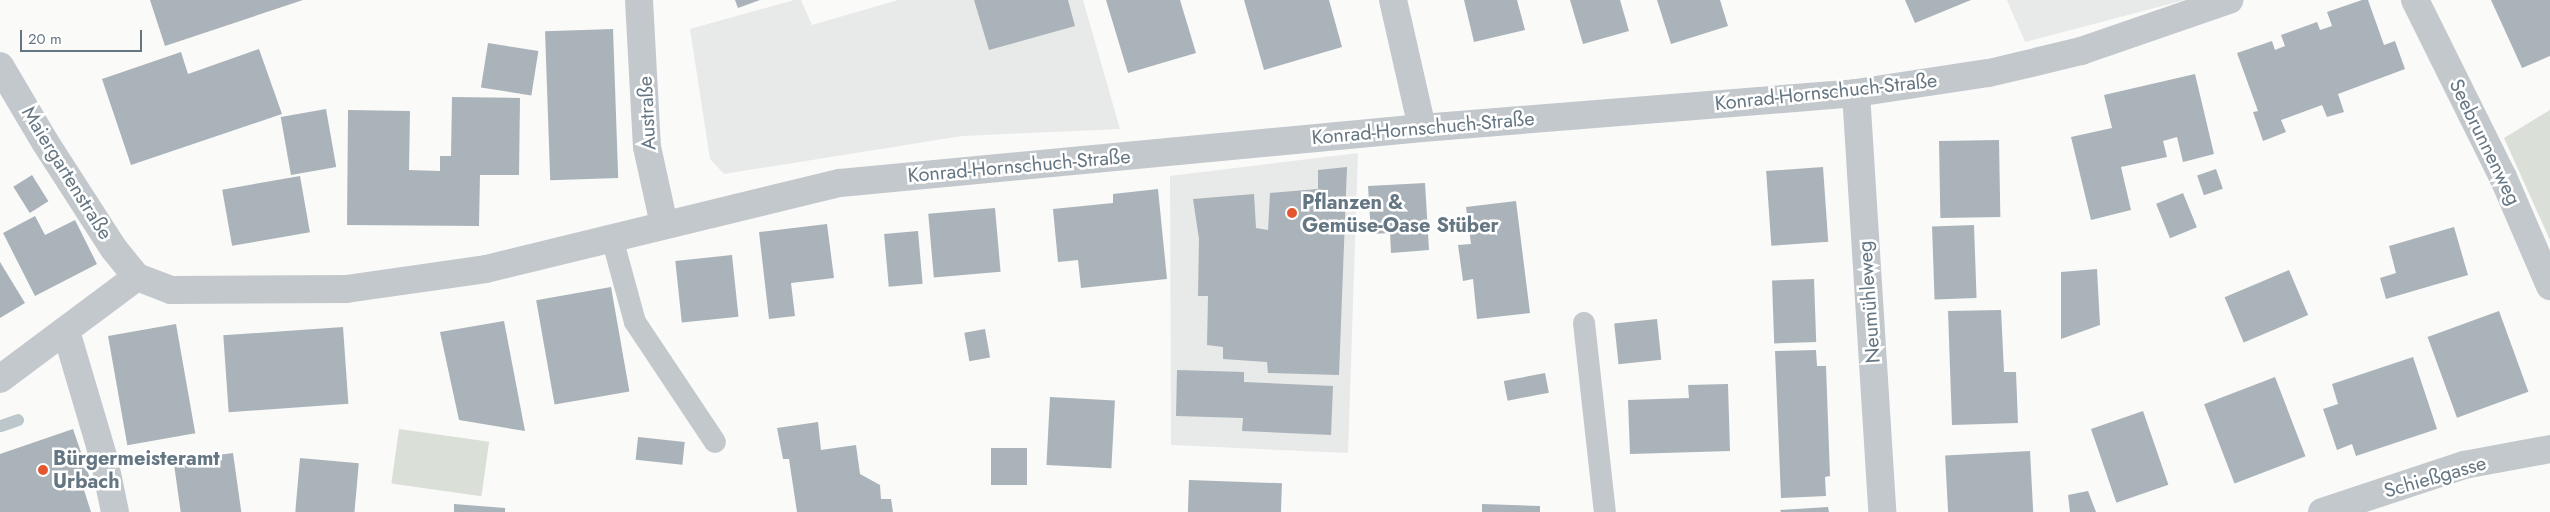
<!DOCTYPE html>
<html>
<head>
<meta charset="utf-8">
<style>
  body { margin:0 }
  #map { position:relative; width:2550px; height:512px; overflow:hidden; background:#fafaf8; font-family:Jost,sans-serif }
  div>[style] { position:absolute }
  .built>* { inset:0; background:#e8e9e9 }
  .green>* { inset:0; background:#dadfd7; transform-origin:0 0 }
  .stream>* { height:12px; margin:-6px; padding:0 6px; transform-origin:6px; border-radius:6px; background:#bbc7cb }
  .building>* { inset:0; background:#aab3b9; transform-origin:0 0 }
  .service>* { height:22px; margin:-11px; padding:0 11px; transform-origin:11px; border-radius:11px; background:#c3c8cc }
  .minor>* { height:28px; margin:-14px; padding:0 14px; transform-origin:14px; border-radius:14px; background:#c3c8cc }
  .dots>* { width:14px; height:14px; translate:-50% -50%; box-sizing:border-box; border:2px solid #fff; border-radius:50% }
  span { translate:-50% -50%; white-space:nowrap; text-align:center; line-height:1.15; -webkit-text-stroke:5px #fff; paint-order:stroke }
  .street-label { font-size:20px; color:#657683 }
  .poi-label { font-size:20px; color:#657683; font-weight:700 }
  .left { translate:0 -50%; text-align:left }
  .scale { position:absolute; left:20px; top:30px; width:122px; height:22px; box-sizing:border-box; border:2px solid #657683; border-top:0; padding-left:6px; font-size:15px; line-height:18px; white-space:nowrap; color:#657683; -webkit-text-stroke:4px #fff; paint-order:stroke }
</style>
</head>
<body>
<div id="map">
  <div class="built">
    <i style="clip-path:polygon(794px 0,801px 0,812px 25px,898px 0,1083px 0,1120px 129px,962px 136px,724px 174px,710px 159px,690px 29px)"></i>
    <i style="clip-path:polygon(2007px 0,2185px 0,2025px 42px)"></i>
    <i style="clip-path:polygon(1358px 153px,1348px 453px,1171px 445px,1170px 176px)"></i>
  </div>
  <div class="green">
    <i style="clip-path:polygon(2550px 110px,2550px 240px,2504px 138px)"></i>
    <i style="left:399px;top:429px;width:91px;height:55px;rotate:8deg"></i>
  </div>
  <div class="stream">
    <i style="left:1px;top:426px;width:18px;rotate:-19deg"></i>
  </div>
  <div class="building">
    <i style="clip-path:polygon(150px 0,303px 0,165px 46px)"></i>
    <i style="clip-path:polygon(735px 0,760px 0,738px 8px)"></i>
    <i style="clip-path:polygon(974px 0,1068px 0,1075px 26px,989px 50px)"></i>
    <i style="clip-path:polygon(1106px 0,1180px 0,1196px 53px,1128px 73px)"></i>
    <i style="clip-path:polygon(1244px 0,1329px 0,1342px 47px,1264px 70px)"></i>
    <i style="clip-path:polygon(1464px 0,1517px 0,1525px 30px,1474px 42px)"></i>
    <i style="clip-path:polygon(1570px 0,1620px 0,1629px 31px,1583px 44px)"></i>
    <i style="clip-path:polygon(1657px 0,1720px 0,1728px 26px,1671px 44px)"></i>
    <i style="clip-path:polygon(1905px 0,1971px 0,1915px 23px)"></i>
    <i style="clip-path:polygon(2362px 0,2368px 0,2384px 45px,2395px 41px,2405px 69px,2338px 94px,2344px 112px,2327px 117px,2322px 105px,2281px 120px,2286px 132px,2263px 141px,2253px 112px,2258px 111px,2237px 53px,2272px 41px,2275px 50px,2285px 46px,2281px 35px,2317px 22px,2320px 30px,2332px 26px,2327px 12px)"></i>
    <i style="clip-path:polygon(2491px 0,2550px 0,2550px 56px,2522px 68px)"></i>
    <i style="left:613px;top:29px;width:149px;height:68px;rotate:88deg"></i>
    <i style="left:488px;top:43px;width:51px;height:45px;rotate:9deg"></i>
    <i style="clip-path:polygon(259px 49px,282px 114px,131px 165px,102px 79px,181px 52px,188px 74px)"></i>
    <i style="clip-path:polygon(2195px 74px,2214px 154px,2183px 162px,2177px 137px,2163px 141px,2167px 157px,2121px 167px,2131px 210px,2091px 220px,2071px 137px,2112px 128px,2104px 95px)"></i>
    <i style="clip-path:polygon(452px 97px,520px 98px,519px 175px,480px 175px,479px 226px,347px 225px,348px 110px,410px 111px,409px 170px,440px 171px,440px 156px,451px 156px)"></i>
    <i style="left:326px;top:109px;width:59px;height:46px;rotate:80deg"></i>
    <i style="left:1999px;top:140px;width:77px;height:60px;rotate:89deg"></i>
    <i style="clip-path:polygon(1347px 167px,1339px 375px,1268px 373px,1267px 362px,1223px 359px,1223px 347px,1207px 345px,1208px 296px,1198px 296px,1199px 239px,1193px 199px,1254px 194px,1256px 228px,1268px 230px,1270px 193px,1318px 189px,1318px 170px)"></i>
    <i style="left:1823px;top:167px;width:75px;height:57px;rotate:86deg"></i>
    <i style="left:2216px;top:169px;width:21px;height:20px;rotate:71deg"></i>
    <i style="left:32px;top:175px;width:31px;height:22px;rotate:58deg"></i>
    <i style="left:300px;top:176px;width:57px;height:79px;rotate:80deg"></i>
    <i style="clip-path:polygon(1425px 183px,1429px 250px,1391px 253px,1390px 233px,1371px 234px,1368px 186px)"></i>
    <i style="clip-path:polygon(1158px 189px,1167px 279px,1081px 288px,1078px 260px,1058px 262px,1053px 209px,1113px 203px,1113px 194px)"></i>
    <i style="left:2183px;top:193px;width:37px;height:29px;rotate:68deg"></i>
    <i style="clip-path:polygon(1516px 201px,1530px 313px,1477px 319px,1473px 279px,1463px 281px,1458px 245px,1471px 244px,1466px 207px)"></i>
    <i style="left:995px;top:208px;width:64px;height:67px;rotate:85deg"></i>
    <i style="clip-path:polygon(35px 216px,45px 235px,75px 220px,97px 264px,35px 296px,3px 233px)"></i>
    <i style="clip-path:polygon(827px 224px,834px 278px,791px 283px,795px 316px,769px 319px,759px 232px)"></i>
    <i style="left:1974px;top:225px;width:73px;height:42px;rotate:88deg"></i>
    <i style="clip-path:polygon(2454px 227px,2468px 275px,2386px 299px,2380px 278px,2396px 273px,2389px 246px)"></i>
    <i style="left:918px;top:231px;width:53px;height:34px;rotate:85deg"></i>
    <i style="left:732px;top:255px;width:62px;height:57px;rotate:84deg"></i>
    <i style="clip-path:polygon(0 262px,25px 303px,0 318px)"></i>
    <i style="clip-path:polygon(2097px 269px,2100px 325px,2061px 339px,2061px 272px)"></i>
    <i style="left:2289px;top:270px;width:49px;height:70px;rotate:67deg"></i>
    <i style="left:1814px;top:279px;width:63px;height:42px;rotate:88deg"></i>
    <i style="left:611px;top:287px;width:106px;height:76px;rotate:80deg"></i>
    <i style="clip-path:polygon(2001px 310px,2004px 372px,2016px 372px,2018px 423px,1952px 425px,1948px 311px)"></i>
    <i style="left:2499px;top:311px;width:86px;height:76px;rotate:70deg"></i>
    <i style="left:1657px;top:319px;width:41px;height:43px;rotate:84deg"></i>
    <i style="clip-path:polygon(504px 321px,525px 431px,459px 420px,440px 332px)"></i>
    <i style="left:176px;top:324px;width:111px;height:69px;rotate:80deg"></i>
    <i style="left:343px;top:327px;width:77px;height:120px;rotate:86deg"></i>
    <i style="left:985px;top:329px;width:29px;height:21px;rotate:80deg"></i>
    <i style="clip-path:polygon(1816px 350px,1817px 366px,1826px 366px,1830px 476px,1825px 477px,1826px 496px,1781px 498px,1775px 351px)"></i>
    <i style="clip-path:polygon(2413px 357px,2437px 429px,2356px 456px,2352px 444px,2337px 450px,2323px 409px,2338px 404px,2332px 384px)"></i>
    <i style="clip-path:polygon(1177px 370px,1244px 372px,1244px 382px,1333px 386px,1331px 435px,1242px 431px,1243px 418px,1176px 416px)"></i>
    <i style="left:1545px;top:373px;width:20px;height:42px;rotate:79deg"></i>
    <i style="left:2275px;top:377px;width:85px;height:76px;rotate:69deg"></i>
    <i style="clip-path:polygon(1728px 384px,1730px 451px,1630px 454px,1628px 400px,1689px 398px,1688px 385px)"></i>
    <i style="left:1050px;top:397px;width:65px;height:68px;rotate:3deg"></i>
    <i style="left:2143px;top:411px;width:78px;height:55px;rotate:71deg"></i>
    <i style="clip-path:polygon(818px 422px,821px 450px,856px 445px,860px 474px,880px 485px,881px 499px,891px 499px,893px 512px,797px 512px,789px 459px,783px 459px,777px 428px)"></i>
    <i style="clip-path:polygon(73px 429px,93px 487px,84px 490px,91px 512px,0 512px,0 454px)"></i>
    <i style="left:638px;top:437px;width:47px;height:23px;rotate:6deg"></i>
    <i style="left:991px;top:448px;width:36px;height:37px"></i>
    <i style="left:2030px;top:451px;width:61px;height:85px;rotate:87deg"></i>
    <i style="left:233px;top:453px;width:60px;height:60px;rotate:82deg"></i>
    <i style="left:300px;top:458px;width:59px;height:54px;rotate:5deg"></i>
    <i style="left:1189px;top:480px;width:93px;height:32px;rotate:2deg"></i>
    <i style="clip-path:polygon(2088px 491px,2096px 512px,2070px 512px,2068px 495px)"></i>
    <i style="clip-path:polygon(454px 504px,505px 508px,505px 512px,454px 512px)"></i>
    <i style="clip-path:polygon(1482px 504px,1540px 506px,1540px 512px,1482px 512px)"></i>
    <i style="clip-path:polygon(1828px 507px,1829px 512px,1781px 512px,1780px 510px)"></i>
  </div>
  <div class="service">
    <i style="left:612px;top:238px;width:87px;rotate:74.7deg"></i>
    <i style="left:635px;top:322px;width:144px;rotate:56.3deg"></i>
    <i style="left:1584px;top:323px;width:190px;rotate:83.7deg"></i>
  </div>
  <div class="minor">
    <i style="left:639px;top:0;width:147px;rotate:86.9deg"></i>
    <i style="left:647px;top:147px;width:79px;rotate:77.6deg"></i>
    <i style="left:1393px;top:0;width:131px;rotate:77.2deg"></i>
    <i style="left:2415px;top:0;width:198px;rotate:63.6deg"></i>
    <i style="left:2503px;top:177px;width:119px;rotate:66.7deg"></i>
    <i style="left:0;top:66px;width:88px;rotate:59.4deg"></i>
    <i style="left:45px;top:142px;width:127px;rotate:57.2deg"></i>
    <i style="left:114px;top:249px;width:36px;rotate:51deg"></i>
    <i style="left:1856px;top:93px;width:420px;rotate:86.4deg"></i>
    <i style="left:137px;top:277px;width:36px;rotate:21deg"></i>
    <i style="left:171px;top:290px;width:175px;rotate:-0.3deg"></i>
    <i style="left:346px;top:289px;width:141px;rotate:-8.1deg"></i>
    <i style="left:486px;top:269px;width:364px;rotate:-13.7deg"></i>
    <i style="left:840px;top:183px;width:585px;rotate:-5.4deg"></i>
    <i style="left:1422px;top:128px;width:435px;rotate:-4.6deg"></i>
    <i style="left:1856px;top:93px;width:134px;rotate:-8.6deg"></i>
    <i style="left:1989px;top:73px;width:95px;rotate:-13.4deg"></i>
    <i style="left:2081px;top:51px;width:157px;rotate:-19deg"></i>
    <i style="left:66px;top:331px;width:134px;rotate:73.5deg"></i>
    <i style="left:104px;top:459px;width:54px;rotate:78.3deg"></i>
    <i style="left:0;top:379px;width:171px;rotate:-36.7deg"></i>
    <i style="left:2322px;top:512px;width:150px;rotate:-18.3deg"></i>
    <i style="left:2464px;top:465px;width:87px;rotate:-10.5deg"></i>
  </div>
  <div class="dots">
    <i style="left:1292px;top:213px;background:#e4572e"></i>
    <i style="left:43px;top:470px;background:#e4572e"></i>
  </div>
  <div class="street-label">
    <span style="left:1826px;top:92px;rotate:-6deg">Konrad-Hornschuch-Straße</span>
    <span style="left:647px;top:113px;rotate:-93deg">Austraße</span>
    <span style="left:1423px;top:128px;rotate:-5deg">Konrad-Hornschuch-Straße</span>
    <span style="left:2485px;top:142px;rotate:64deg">Seebrunnenweg</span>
    <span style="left:1019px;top:166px;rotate:-5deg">Konrad-Hornschuch-Straße</span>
    <span style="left:67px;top:173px;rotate:58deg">Maiergartenstraße</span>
    <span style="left:1869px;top:302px;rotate:-94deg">Neumühleweg</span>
    <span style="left:2435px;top:477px;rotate:-16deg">Schießgasse</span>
  </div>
  <div class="poi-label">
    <span class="left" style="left:1302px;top:214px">Pflanzen &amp;<br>Gemüse-Oase Stüber</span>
    <span class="left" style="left:53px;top:470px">Bürgermeisteramt<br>Urbach</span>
  </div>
  <div class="scale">20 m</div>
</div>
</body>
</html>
